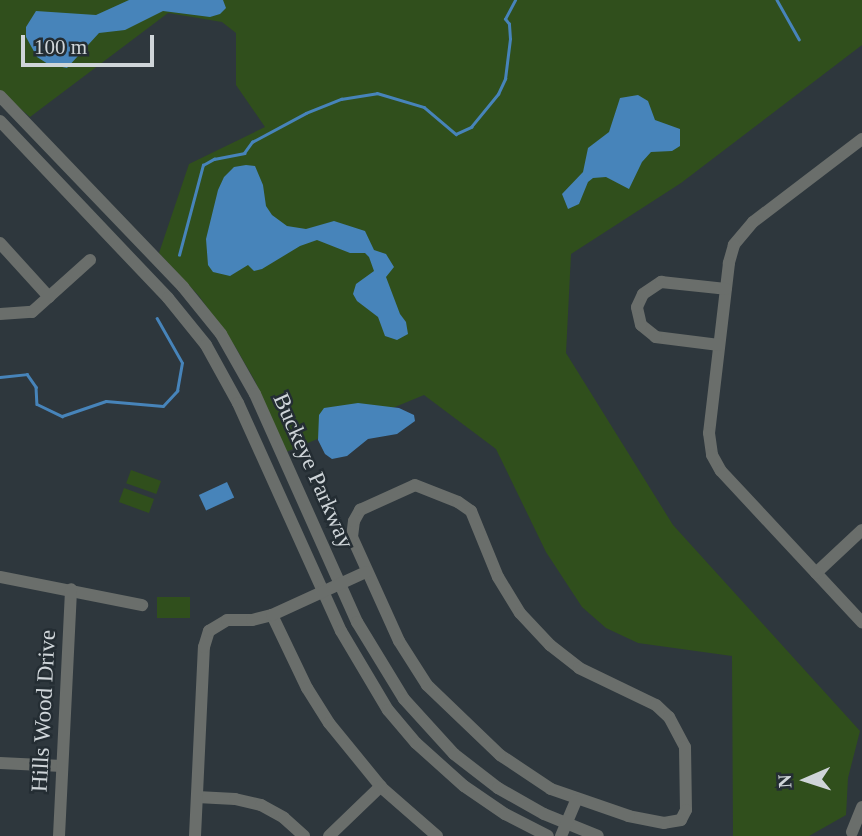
<!DOCTYPE html>
<html>
<head>
<meta charset="utf-8">
<style>
  body { margin:0 }
  #map { position:relative; width:862px; height:836px; overflow:hidden; background:#2e373d; font-family:Georgia,serif }
  div>[style] { position:absolute }
  .green>* { inset:0; background:#304f1c; transform-origin:0 0 }
  .water>* { inset:0; background:#4784ba; transform-origin:0 0 }
  .stream>* { height:2.5px; margin:-1.25px; padding:0 1.25px; transform-origin:1.25px; border-radius:1.25px; background:#4784ba }
  .minor>* { height:12px; margin:-6px; padding:0 6px; transform-origin:6px; border-radius:6px; background:#6a6e6b }
  span { translate:-50% -50%; white-space:nowrap; text-align:center; line-height:1.15; -webkit-text-stroke:5px #242d33; paint-order:stroke }
  .street-label { font-size:23px; color:#cfd5d9 }
  .north { position:absolute; left:771px; top:745px; width:70px; height:70px; -webkit-text-stroke:5px #242d33; paint-order:stroke; rotate:267deg; font-size:19px; font-weight:700; line-height:28px; text-align:center; color:#cfd5d9 }
  .north::after { content:''; display:block; margin:auto; width:24px; height:32px; background:#cfd5d9; clip-path:polygon(50% 0,100% 100%,50% 72%,0 100%) }
  .scale { position:absolute; left:21px; top:35px; width:133px; height:32px; box-sizing:border-box; border:4px solid #cfd5d9; border-top:0; padding-left:9px; font-size:21px; line-height:24px; white-space:nowrap; color:#cfd5d9; -webkit-text-stroke:5px #242d33; paint-order:stroke }
</style>
</head>
<body>
<div id="map">
  <div class="green">
    <i style="clip-path:polygon(0 0,862px 0,862px 45px,681px 183px,571px 254px,566px 353px,673px 525px,860px 731px,848px 778px,846px 815px,809px 836px,733px 836px,732px 656px,638px 643px,606px 628px,582px 607px,546px 552px,496px 449px,424px 395px,286px 452px,255px 381px,236px 348px,199px 296px,159px 253px,189px 164px,265px 127px,236px 85px,236px 33px,222px 22px,168px 13px,30px 117px,0 91px)"></i>
    <i style="left:131px;top:470px;width:32px;height:14px;rotate:20deg"></i>
    <i style="left:124px;top:488px;width:32px;height:15px;rotate:20deg"></i>
    <i style="left:157px;top:597px;width:33px;height:21px"></i>
  </div>
  <div class="water">
    <i style="clip-path:polygon(129px 0,223px 0,226px 8px,220px 14px,210px 17px,163px 11px,125px 30px,99px 33px,67px 68px,48px 64px,37px 57px,26px 37px,26px 27px,36px 11px,96px 15px)"></i>
    <i style="clip-path:polygon(638px 95px,648px 101px,655px 120px,680px 129px,680px 146px,672px 151px,651px 152px,642px 162px,629px 189px,606px 177px,593px 178px,588px 182px,579px 204px,568px 209px,562px 194px,583px 172px,588px 148px,609px 132px,620px 98px)"></i>
    <i style="clip-path:polygon(246px 165px,255px 166px,263px 185px,266px 206px,272px 215px,287px 226px,306px 229px,334px 221px,365px 231px,374px 250px,386px 254px,394px 267px,386px 277px,400px 314px,406px 322px,408px 334px,397px 340px,385px 336px,378px 317px,357px 301px,353px 294px,356px 284px,374px 271px,369px 257px,365px 253px,350px 253px,317px 240px,300px 246px,262px 269px,254px 271px,248px 265px,230px 276px,213px 272px,208px 265px,206px 239px,218px 190px,224px 177px,234px 167px)"></i>
    <i style="clip-path:polygon(358px 403px,399px 408px,414px 415px,415px 421px,397px 434px,368px 439px,347px 456px,332px 459px,325px 454px,318px 440px,319px 415px,324px 408px)"></i>
    <i style="left:227px;top:482px;width:17px;height:31px;rotate:65deg"></i>
  </div>
  <div class="stream">
    <i style="left:777px;top:0;width:45px;rotate:60.6deg"></i>
    <i style="left:179px;top:255px;width:93px;rotate:-75.1deg"></i>
    <i style="left:203px;top:165px;width:13px;rotate:-29deg"></i>
    <i style="left:214px;top:159px;width:31px;rotate:-11deg"></i>
    <i style="left:244px;top:153px;width:14px;rotate:-54deg"></i>
    <i style="left:252px;top:142px;width:61px;rotate:-28.2deg"></i>
    <i style="left:306px;top:113px;width:38px;rotate:-22deg"></i>
    <i style="left:341px;top:99px;width:36px;rotate:-9deg"></i>
    <i style="left:377px;top:93px;width:49px;rotate:16.6deg"></i>
    <i style="left:424px;top:107px;width:42px;rotate:40.2deg"></i>
    <i style="left:456px;top:134px;width:17px;rotate:-25deg"></i>
    <i style="left:471px;top:127px;width:43px;rotate:-50.7deg"></i>
    <i style="left:498px;top:94px;width:17px;rotate:-65deg"></i>
    <i style="left:505px;top:79px;width:40px;rotate:-82.9deg"></i>
    <i style="left:510px;top:39px;width:15px;rotate:-94deg"></i>
    <i style="left:509px;top:24px;width:6px;rotate:-129deg"></i>
    <i style="left:505px;top:19px;width:21px;rotate:-62deg"></i>
    <i style="left:0;top:377px;width:27px;rotate:-6deg"></i>
    <i style="left:27px;top:374px;width:16px;rotate:55deg"></i>
    <i style="left:36px;top:387px;width:17px;rotate:87deg"></i>
    <i style="left:37px;top:404px;width:28px;rotate:26deg"></i>
    <i style="left:62px;top:416px;width:46px;rotate:-18.8deg"></i>
    <i style="left:106px;top:401px;width:57px;rotate:5deg"></i>
    <i style="left:163px;top:406px;width:21px;rotate:-47deg"></i>
    <i style="left:177px;top:391px;width:28px;rotate:-80deg"></i>
    <i style="left:182px;top:363px;width:51px;rotate:-119.6deg"></i>
  </div>
  <div class="minor">
    <i style="left:0;top:96px;width:265px;rotate:46.2deg"></i>
    <i style="left:183px;top:287px;width:60px;rotate:51deg"></i>
    <i style="left:221px;top:334px;width:69px;rotate:60.5deg"></i>
    <i style="left:255px;top:394px;width:250px;rotate:65.9deg"></i>
    <i style="left:357px;top:622px;width:90px;rotate:58.6deg"></i>
    <i style="left:404px;top:699px;width:74px;rotate:47.7deg"></i>
    <i style="left:454px;top:754px;width:56px;rotate:37.7deg"></i>
    <i style="left:498px;top:788px;width:53px;rotate:29.5deg"></i>
    <i style="left:544px;top:814px;width:58px;rotate:22.2deg"></i>
    <i style="left:0;top:121px;width:244px;rotate:46.5deg"></i>
    <i style="left:168px;top:298px;width:60px;rotate:51deg"></i>
    <i style="left:206px;top:345px;width:66px;rotate:61.1deg"></i>
    <i style="left:238px;top:403px;width:250px;rotate:65.7deg"></i>
    <i style="left:341px;top:631px;width:92px;rotate:59.3deg"></i>
    <i style="left:388px;top:710px;width:43px;rotate:49.7deg"></i>
    <i style="left:416px;top:743px;width:64px;rotate:41.9deg"></i>
    <i style="left:464px;top:786px;width:50px;rotate:34.3deg"></i>
    <i style="left:505px;top:814px;width:48px;rotate:27.1deg"></i>
    <i style="left:862px;top:139px;width:137px;rotate:142.7deg"></i>
    <i style="left:753px;top:222px;width:30px;rotate:130deg"></i>
    <i style="left:734px;top:245px;width:19px;rotate:106deg"></i>
    <i style="left:729px;top:263px;width:171px;rotate:96.7deg"></i>
    <i style="left:709px;top:433px;width:22px;rotate:82deg"></i>
    <i style="left:712px;top:455px;width:18px;rotate:61deg"></i>
    <i style="left:721px;top:471px;width:207px;rotate:47deg"></i>
    <i style="left:0;top:243px;width:73px;rotate:47.8deg"></i>
    <i style="left:0;top:314px;width:32px;rotate:-4deg"></i>
    <i style="left:32px;top:312px;width:78px;rotate:-41.9deg"></i>
    <i style="left:719px;top:345px;width:64px;rotate:-172.8deg"></i>
    <i style="left:656px;top:337px;width:19px;rotate:-141deg"></i>
    <i style="left:641px;top:325px;width:18px;rotate:-103deg"></i>
    <i style="left:637px;top:307px;width:14px;rotate:-65deg"></i>
    <i style="left:643px;top:294px;width:22px;rotate:-34deg"></i>
    <i style="left:661px;top:282px;width:65px;rotate:6.1deg"></i>
    <i style="left:415px;top:485px;width:46px;rotate:21.6deg"></i>
    <i style="left:458px;top:502px;width:16px;rotate:35deg"></i>
    <i style="left:471px;top:511px;width:71px;rotate:67.8deg"></i>
    <i style="left:498px;top:577px;width:42px;rotate:58.6deg"></i>
    <i style="left:520px;top:613px;width:44px;rotate:46.8deg"></i>
    <i style="left:550px;top:645px;width:37px;rotate:38deg"></i>
    <i style="left:579px;top:668px;width:85px;rotate:25.7deg"></i>
    <i style="left:656px;top:705px;width:18px;rotate:43deg"></i>
    <i style="left:669px;top:717px;width:34px;rotate:62deg"></i>
    <i style="left:685px;top:747px;width:63px;rotate:89.1deg"></i>
    <i style="left:686px;top:810px;width:11px;rotate:117deg"></i>
    <i style="left:681px;top:820px;width:17px;rotate:170deg"></i>
    <i style="left:664px;top:823px;width:36px;rotate:-169deg"></i>
    <i style="left:629px;top:816px;width:83px;rotate:-160.9deg"></i>
    <i style="left:551px;top:789px;width:61px;rotate:-146.3deg"></i>
    <i style="left:500px;top:755px;width:101px;rotate:-136.2deg"></i>
    <i style="left:427px;top:685px;width:52px;rotate:-122.5deg"></i>
    <i style="left:399px;top:641px;width:114px;rotate:-114.3deg"></i>
    <i style="left:352px;top:537px;width:16px;rotate:-83deg"></i>
    <i style="left:354px;top:521px;width:13px;rotate:-61deg"></i>
    <i style="left:360px;top:510px;width:60px;rotate:-24.4deg"></i>
    <i style="left:816px;top:573px;width:63px;rotate:-43.1deg"></i>
    <i style="left:0;top:577px;width:145px;rotate:11.2deg"></i>
    <i style="left:272px;top:615px;width:81px;rotate:64.4deg"></i>
    <i style="left:307px;top:688px;width:41px;rotate:57.8deg"></i>
    <i style="left:329px;top:723px;width:84px;rotate:50.8deg"></i>
    <i style="left:382px;top:788px;width:73px;rotate:41.1deg"></i>
    <i style="left:0;top:763px;width:62px;rotate:2.8deg"></i>
    <i style="left:197px;top:797px;width:38px;rotate:3deg"></i>
    <i style="left:235px;top:799px;width:27px;rotate:13deg"></i>
    <i style="left:261px;top:805px;width:26px;rotate:29deg"></i>
    <i style="left:284px;top:818px;width:27px;rotate:42deg"></i>
    <i style="left:852px;top:832px;width:27px;rotate:-68deg"></i>
    <i style="left:59px;top:836px;width:247px;rotate:-87.2deg"></i>
    <i style="left:195px;top:836px;width:189px;rotate:-87.3deg"></i>
    <i style="left:204px;top:647px;width:17px;rotate:-73deg"></i>
    <i style="left:209px;top:631px;width:21px;rotate:-31deg"></i>
    <i style="left:227px;top:620px;width:25px"></i>
    <i style="left:252px;top:620px;width:21px;rotate:-14deg"></i>
    <i style="left:272px;top:615px;width:103px;rotate:-24.6deg"></i>
    <i style="left:329px;top:836px;width:72px;rotate:-43.9deg"></i>
    <i style="left:561px;top:836px;width:39px;rotate:-67deg"></i>
  </div>
  <div class="street-label">
    <span style="left:313px;top:471px;rotate:66deg">Buckeye Parkway</span>
    <span style="left:44px;top:711px;rotate:-87deg">Hills Wood Drive</span>
  </div>
  <div class="north">N</div>
  <div class="scale">100 m</div>
</div>
</body>
</html>
